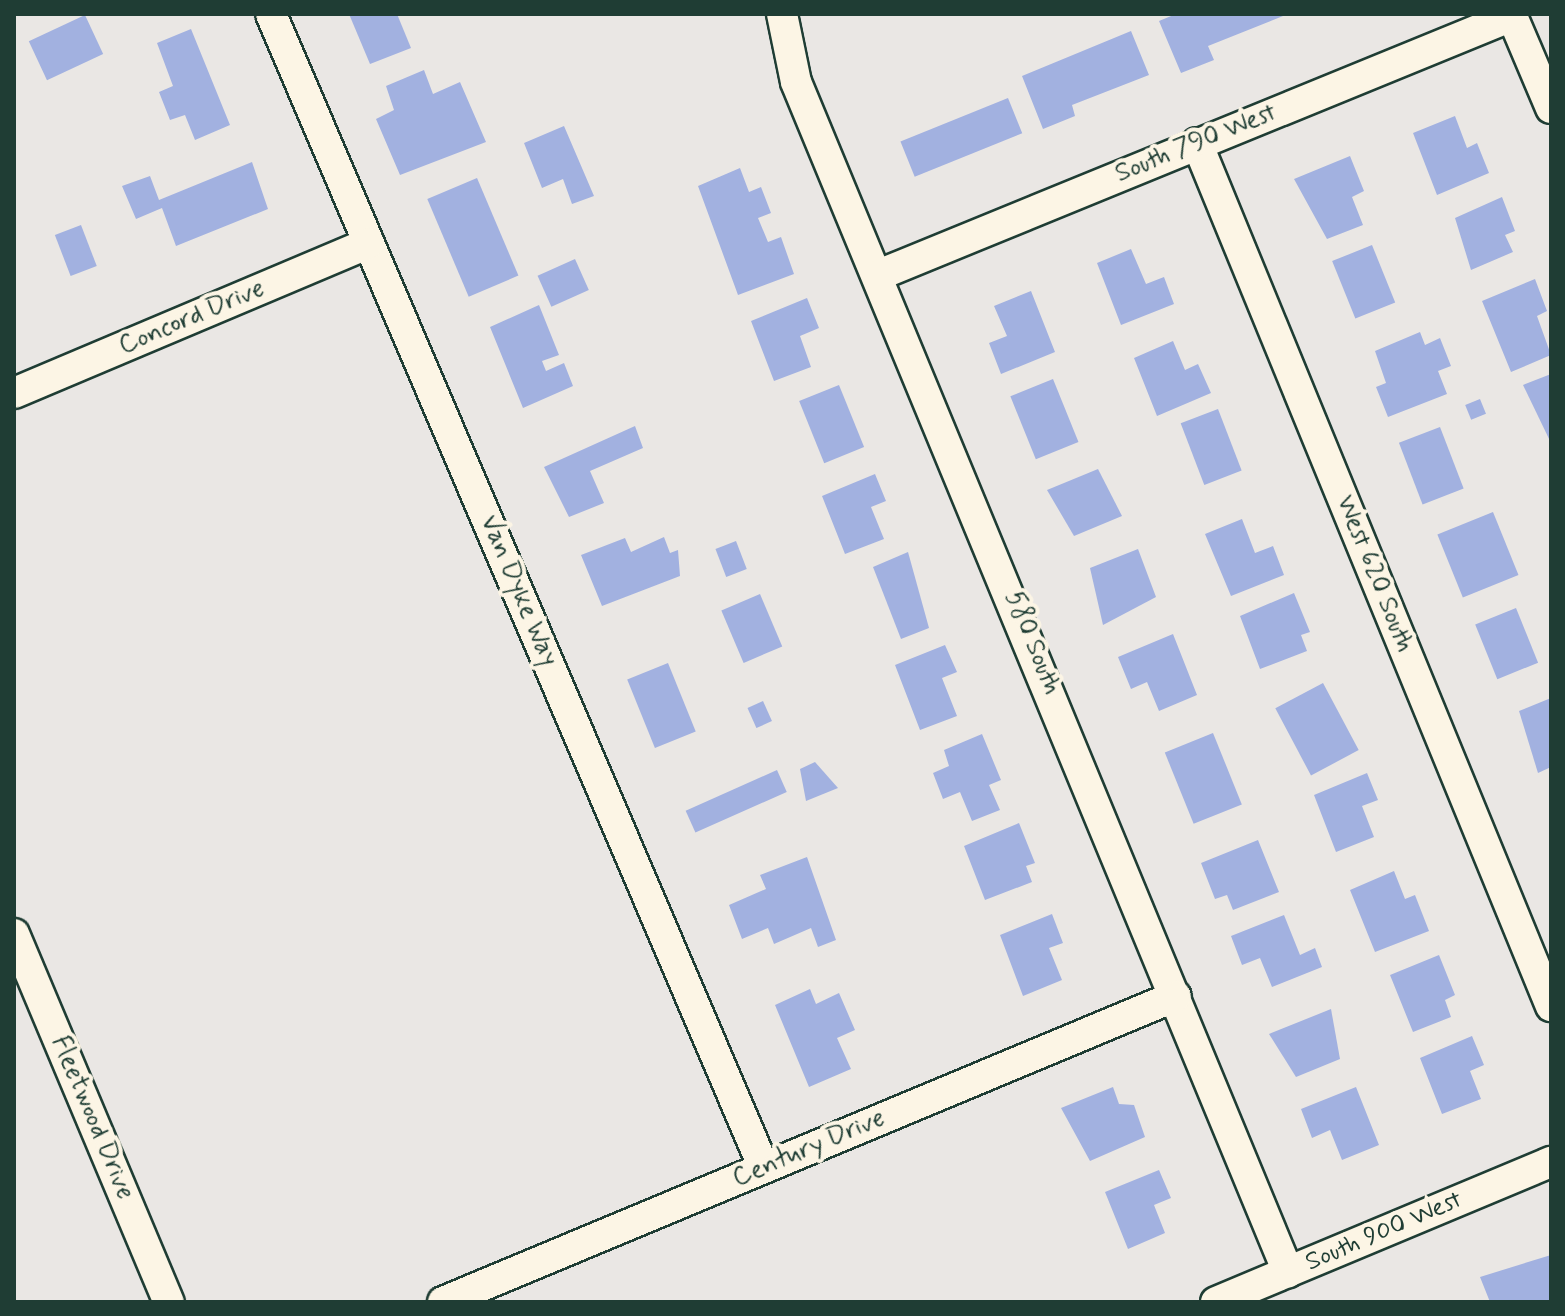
<!DOCTYPE html>
<html>
<head>
<meta charset="utf-8">
<style>
  body { margin:0 }
  #map { position:relative; width:1565px; height:1316px; overflow:hidden; background:#eae7e4; font-family:Mynerve,sans-serif }
  div>[style] { position:absolute }
  .building>* { inset:0; background:#a2b1e0; transform-origin:0 0 }
  .roads { filter:drop-shadow(2px 0 #1f3d34) drop-shadow(-2px 0 #1f3d34) drop-shadow(0 2px #1f3d34) drop-shadow(0 -2px #1f3d34) }
  .street>* { height:30px; margin:-15px; padding:0 15px; transform-origin:15px; border-radius:15px; background:#fcf5e5 }
  span { translate:-50% -50%; white-space:nowrap; text-align:center; line-height:1.15; -webkit-text-stroke:8px #fcf5e5; paint-order:stroke }
  .street-label { font-size:26px; color:#1f3d34 }
  .frame { position:absolute; inset:0; border:16px solid #1f3d34; pointer-events:none }
</style>
</head>
<body>
<div id="map">
  <div class="building">
    <i style="clip-path:polygon(349px 14px,397px 14px,411px 48px,370px 64px)"></i>
    <i style="clip-path:polygon(1176px 14px,1288px 14px,1208px 46px,1214px 60px,1181px 73px,1159px 21px)"></i>
    <i style="left:85px;top:15px;width:43px;height:62px;rotate:65deg"></i>
    <i style="clip-path:polygon(191px 29px,230px 125px,195px 140px,185px 115px,170px 120px,159px 92px,173px 86px,157px 43px)"></i>
    <i style="clip-path:polygon(1131px 31px,1149px 75px,1072px 105px,1075px 116px,1043px 129px,1022px 76px)"></i>
    <i style="clip-path:polygon(424px 70px,433px 94px,460px 82px,486px 142px,400px 175px,376px 119px,394px 110px,386px 86px)"></i>
    <i style="left:1008px;top:98px;width:38px;height:116px;rotate:68deg"></i>
    <i style="clip-path:polygon(1455px 116px,1467px 148px,1477px 143px,1489px 173px,1437px 195px,1413px 133px)"></i>
    <i style="clip-path:polygon(564px 126px,594px 196px,572px 204px,563px 179px,542px 188px,524px 143px)"></i>
    <i style="clip-path:polygon(1350px 156px,1364px 191px,1352px 197px,1363px 225px,1327px 239px,1294px 179px)"></i>
    <i style="clip-path:polygon(252px 162px,268px 209px,176px 246px,162px 208px,136px 219px,122px 186px,150px 176px,159px 200px)"></i>
    <i style="clip-path:polygon(740px 168px,749px 192px,761px 187px,771px 213px,758px 218px,768px 242px,781px 237px,794px 274px,738px 295px,698px 186px)"></i>
    <i style="left:477px;top:178px;width:106px;height:54px;rotate:67deg"></i>
    <i style="clip-path:polygon(1502px 197px,1515px 231px,1505px 235px,1513px 252px,1471px 270px,1455px 218px)"></i>
    <i style="left:81px;top:225px;width:44px;height:28px;rotate:69deg"></i>
    <i style="left:1372px;top:245px;width:62px;height:43px;rotate:68deg"></i>
    <i style="clip-path:polygon(1131px 249px,1146px 284px,1164px 277px,1174px 304px,1121px 325px,1097px 263px)"></i>
    <i style="left:575px;top:259px;width:34px;height:41px;rotate:66deg"></i>
    <i style="clip-path:polygon(1535px 279px,1547px 311px,1537px 316px,1551px 355px,1511px 372px,1482px 301px)"></i>
    <i style="clip-path:polygon(1031px 291px,1055px 352px,1001px 374px,989px 343px,1007px 336px,994px 306px)"></i>
    <i style="clip-path:polygon(807px 298px,819px 328px,800px 336px,811px 367px,774px 381px,751px 321px)"></i>
    <i style="clip-path:polygon(539px 305px,559px 355px,542px 361px,546px 371px,564px 363px,573px 386px,523px 408px,490px 327px)"></i>
    <i style="clip-path:polygon(1420px 332px,1425px 345px,1440px 338px,1451px 366px,1438px 371px,1447px 394px,1388px 417px,1376px 387px,1386px 383px,1375px 351px)"></i>
    <i style="clip-path:polygon(1173px 341px,1185px 370px,1198px 364px,1211px 393px,1157px 416px,1134px 358px)"></i>
    <i style="clip-path:polygon(1551px 374px,1551px 443px,1523px 385px)"></i>
    <i style="left:1053px;top:379px;width:68px;height:46px;rotate:68deg"></i>
    <i style="left:839px;top:385px;width:67px;height:43px;rotate:68deg"></i>
    <i style="left:1480px;top:399px;width:16px;height:16px;rotate:68deg"></i>
    <i style="left:1218px;top:409px;width:66px;height:40px;rotate:69deg"></i>
    <i style="clip-path:polygon(635px 426px,643px 448px,590px 471px,604px 503px,569px 517px,544px 467px)"></i>
    <i style="left:1440px;top:427px;width:66px;height:44px;rotate:69deg"></i>
    <i style="clip-path:polygon(1098px 469px,1122px 516px,1074px 536px,1047px 490px)"></i>
    <i style="clip-path:polygon(875px 474px,886px 501px,871px 507px,884px 539px,845px 554px,822px 496px)"></i>
    <i style="left:1493px;top:512px;width:68px;height:60px;rotate:68deg"></i>
    <i style="clip-path:polygon(1242px 519px,1255px 553px,1273px 546px,1284px 575px,1231px 596px,1205px 534px)"></i>
    <i style="clip-path:polygon(664px 537px,670px 553px,678px 550px,680px 576px,602px 606px,581px 555px,625px 538px,631px 552px)"></i>
    <i style="left:736px;top:541px;width:30px;height:22px;rotate:69deg"></i>
    <i style="clip-path:polygon(1138px 549px,1156px 597px,1103px 625px,1090px 568px)"></i>
    <i style="clip-path:polygon(908px 552px,929px 628px,901px 639px,873px 567px)"></i>
    <i style="clip-path:polygon(1294px 593px,1310px 632px,1301px 635px,1307px 651px,1260px 669px,1240px 616px)"></i>
    <i style="left:760px;top:594px;width:57px;height:42px;rotate:67deg"></i>
    <i style="left:1516px;top:608px;width:59px;height:44px;rotate:68deg"></i>
    <i style="clip-path:polygon(1173px 634px,1197px 695px,1159px 711px,1147px 682px,1131px 689px,1118px 657px)"></i>
    <i style="clip-path:polygon(945px 645px,957px 672px,942px 678px,957px 716px,920px 730px,895px 665px)"></i>
    <i style="left:668px;top:663px;width:74px;height:44px;rotate:68deg"></i>
    <i style="left:1323px;top:683px;width:76px;height:54px;rotate:62deg"></i>
    <i style="clip-path:polygon(1551px 698px,1551px 767px,1538px 773px,1519px 711px)"></i>
    <i style="left:763px;top:701px;width:22px;height:17px;rotate:66deg"></i>
    <i style="left:1213px;top:733px;width:77px;height:52px;rotate:68deg"></i>
    <i style="clip-path:polygon(982px 734px,1001px 780px,989px 785px,1000px 810px,972px 821px,960px 792px,943px 799px,933px 773px,949px 766px,944px 750px)"></i>
    <i style="clip-path:polygon(815px 762px,838px 788px,806px 801px,800px 769px)"></i>
    <i style="left:777px;top:770px;width:24px;height:100px;rotate:66deg"></i>
    <i style="clip-path:polygon(1367px 773px,1378px 800px,1362px 806px,1374px 837px,1336px 852px,1314px 795px)"></i>
    <i style="clip-path:polygon(1019px 823px,1035px 863px,1026px 866px,1032px 882px,985px 900px,964px 846px)"></i>
    <i style="clip-path:polygon(1258px 840px,1279px 892px,1233px 910px,1227px 895px,1215px 899px,1201px 863px)"></i>
    <i style="clip-path:polygon(807px 857px,836px 940px,818px 947px,811px 928px,774px 944px,768px 928px,742px 939px,729px 905px,766px 889px,760px 875px)"></i>
    <i style="clip-path:polygon(1394px 871px,1405px 899px,1415px 895px,1429px 931px,1375px 952px,1350px 890px)"></i>
    <i style="clip-path:polygon(1052px 914px,1063px 943px,1049px 948px,1062px 980px,1023px 996px,1000px 935px)"></i>
    <i style="clip-path:polygon(1284px 915px,1300px 955px,1315px 948px,1322px 967px,1272px 987px,1260px 958px,1242px 965px,1231px 936px)"></i>
    <i style="clip-path:polygon(1439px 955px,1455px 995px,1445px 1000px,1451px 1017px,1413px 1032px,1390px 975px)"></i>
    <i style="clip-path:polygon(810px 989px,816px 1004px,839px 993px,855px 1030px,837px 1038px,851px 1069px,809px 1087px,775px 1005px)"></i>
    <i style="clip-path:polygon(1331px 1009px,1340px 1059px,1296px 1077px,1269px 1034px)"></i>
    <i style="clip-path:polygon(1472px 1036px,1484px 1065px,1470px 1071px,1481px 1099px,1442px 1114px,1420px 1058px)"></i>
    <i style="clip-path:polygon(1113px 1087px,1119px 1104px,1134px 1105px,1145px 1137px,1090px 1161px,1061px 1108px)"></i>
    <i style="clip-path:polygon(1356px 1087px,1379px 1145px,1342px 1160px,1330px 1130px,1312px 1138px,1301px 1109px)"></i>
    <i style="clip-path:polygon(1159px 1170px,1171px 1198px,1154px 1205px,1165px 1233px,1128px 1249px,1105px 1192px)"></i>
    <i style="clip-path:polygon(1551px 1255px,1551px 1302px,1490px 1302px,1480px 1277px)"></i>
  </div>
  <div class="roads">
    <div class="street">
      <i style="left:271px;top:14px;width:1255px;rotate:66.87deg"></i>
      <i style="left:782px;top:14px;width:69px;rotate:78.4deg"></i>
      <i style="left:796px;top:82px;width:1288px;rotate:67.54deg"></i>
      <i style="left:1197px;top:143px;width:933px;rotate:67.7deg"></i>
      <i style="left:881px;top:274px;width:682px;rotate:-22.24deg"></i>
      <i style="left:1512px;top:16px;width:100px;rotate:67deg"></i>
      <i style="left:14px;top:393px;width:385px;rotate:-22.9deg"></i>
      <i style="left:14px;top:934px;width:399px;rotate:67.2deg"></i>
      <i style="left:443px;top:1302px;width:794px;rotate:-22.66deg"></i>
      <i style="left:1216px;top:1302px;width:363px;rotate:-22.7deg"></i>
    </div>
  </div>
  <div class="street-label">
    <span style="left:1196px;top:144px;rotate:-22deg">South 790 West</span>
    <span style="left:192px;top:318px;rotate:-23deg">Concord Drive</span>
    <span style="left:1374px;top:574px;rotate:68deg">West 620 South</span>
    <span style="left:518px;top:591px;rotate:67deg">Van Dyke Way</span>
    <span style="left:1032px;top:643px;rotate:68deg">580 South</span>
    <span style="left:92px;top:1118px;rotate:67deg">Fleetwood Drive</span>
    <span style="left:809px;top:1149px;rotate:-23deg">Century Drive</span>
    <span style="left:1384px;top:1232px;rotate:-23deg">South 900 West</span>
  </div>
  <div class="frame"></div>
</div>
</body>
</html>
